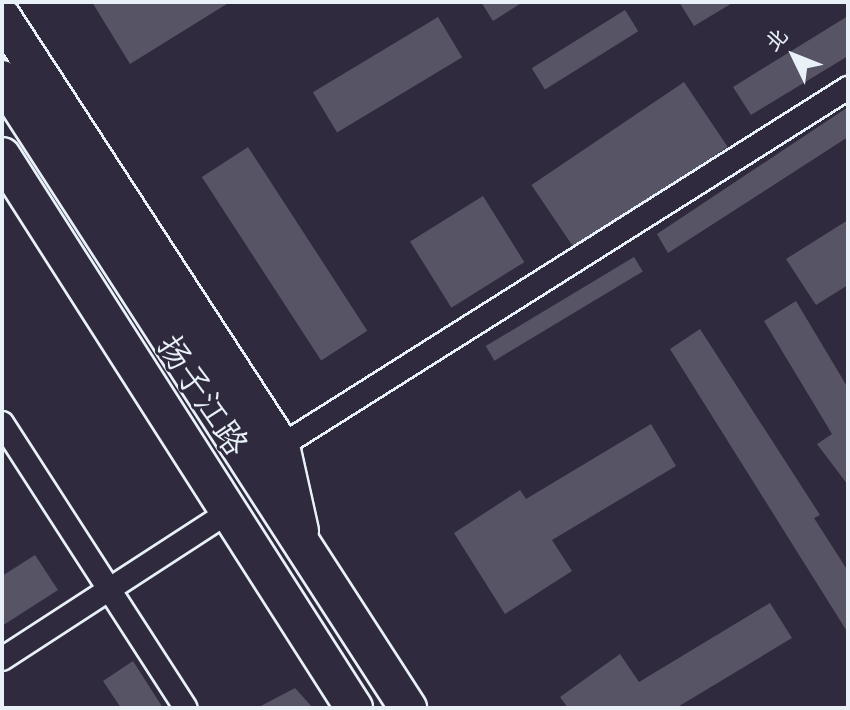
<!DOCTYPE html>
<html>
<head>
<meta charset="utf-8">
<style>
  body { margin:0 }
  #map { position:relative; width:850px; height:710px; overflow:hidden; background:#2f2a3d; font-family:Itim,"LXGW WenKai TC",sans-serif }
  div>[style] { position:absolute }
  .building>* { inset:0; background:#575565; transform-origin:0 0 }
  .roads { filter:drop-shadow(2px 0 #e8f1f8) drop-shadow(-2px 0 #e8f1f8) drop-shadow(0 2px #e8f1f8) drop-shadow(0 -2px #e8f1f8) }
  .minor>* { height:22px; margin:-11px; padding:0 11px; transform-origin:11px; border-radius:11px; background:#2f2a3d }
  .primary>* { height:36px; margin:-18px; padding:0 18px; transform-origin:18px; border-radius:18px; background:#2f2a3d }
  span { translate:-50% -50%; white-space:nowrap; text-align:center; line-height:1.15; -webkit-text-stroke:6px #2f2a3d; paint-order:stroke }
  .street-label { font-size:34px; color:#e8f1f8 }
  .frame { position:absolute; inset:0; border:4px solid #e8f1f8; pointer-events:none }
  .north { position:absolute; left:754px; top:16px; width:80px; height:80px; -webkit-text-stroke:6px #2f2a3d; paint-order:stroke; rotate:313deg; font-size:22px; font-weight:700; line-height:32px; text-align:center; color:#e8f1f8 }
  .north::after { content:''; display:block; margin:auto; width:28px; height:36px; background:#e8f1f8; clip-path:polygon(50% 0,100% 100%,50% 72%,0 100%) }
</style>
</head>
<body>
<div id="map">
  <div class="building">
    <i style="clip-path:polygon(92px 2px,230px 2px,130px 64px)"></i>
    <i style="clip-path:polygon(481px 2px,523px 2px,493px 21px)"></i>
    <i style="clip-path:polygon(679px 2px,734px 2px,694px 26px)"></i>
    <i style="left:625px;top:10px;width:25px;height:110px;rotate:58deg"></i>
    <i style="clip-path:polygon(848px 16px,848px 56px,751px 115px,733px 87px)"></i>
    <i style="left:438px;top:17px;width:47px;height:146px;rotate:59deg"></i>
    <i style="left:684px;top:82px;width:78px;height:184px;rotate:56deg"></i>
    <i style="clip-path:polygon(848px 107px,848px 137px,668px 253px,657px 234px)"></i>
    <i style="left:248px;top:147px;width:219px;height:55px;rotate:57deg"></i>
    <i style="left:483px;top:196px;width:78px;height:86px;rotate:58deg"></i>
    <i style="clip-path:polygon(848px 220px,848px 285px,816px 305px,786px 259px)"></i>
    <i style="left:634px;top:257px;width:17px;height:173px;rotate:59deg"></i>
    <i style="clip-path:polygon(796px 301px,848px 388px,848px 485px,817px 444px,832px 434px,764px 321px)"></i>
    <i style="clip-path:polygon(700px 329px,820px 515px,814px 518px,848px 571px,848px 633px,670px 349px)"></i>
    <i style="clip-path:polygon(651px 424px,676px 466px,552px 540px,572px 571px,505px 614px,454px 533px,520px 490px,526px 499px)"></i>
    <i style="clip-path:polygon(35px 555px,58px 590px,2px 626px,2px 576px)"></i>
    <i style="clip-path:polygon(770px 603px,792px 638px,676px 708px,568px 708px,560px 697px,620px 654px,639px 682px)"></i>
    <i style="clip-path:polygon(133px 661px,163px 708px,121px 708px,103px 681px)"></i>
    <i style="clip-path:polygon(295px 688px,313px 708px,257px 708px)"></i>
  </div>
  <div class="roads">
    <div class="minor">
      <i style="left:2px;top:423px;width:339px;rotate:57.2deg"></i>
      <i style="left:281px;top:446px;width:671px;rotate:-32.27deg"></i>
      <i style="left:2px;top:659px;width:272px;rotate:-33deg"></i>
    </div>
    <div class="primary">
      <i style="left:2px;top:17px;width:512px;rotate:56.96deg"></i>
      <i style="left:281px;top:446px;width:87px;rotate:77.4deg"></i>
      <i style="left:2px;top:79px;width:749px;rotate:57.16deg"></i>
      <i style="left:2px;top:156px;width:655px;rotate:57.48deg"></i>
    </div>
  </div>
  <div class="street-label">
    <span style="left:203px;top:395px;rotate:57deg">扬子江路</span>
  </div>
  <div class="frame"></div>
  <div class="north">北</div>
</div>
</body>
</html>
